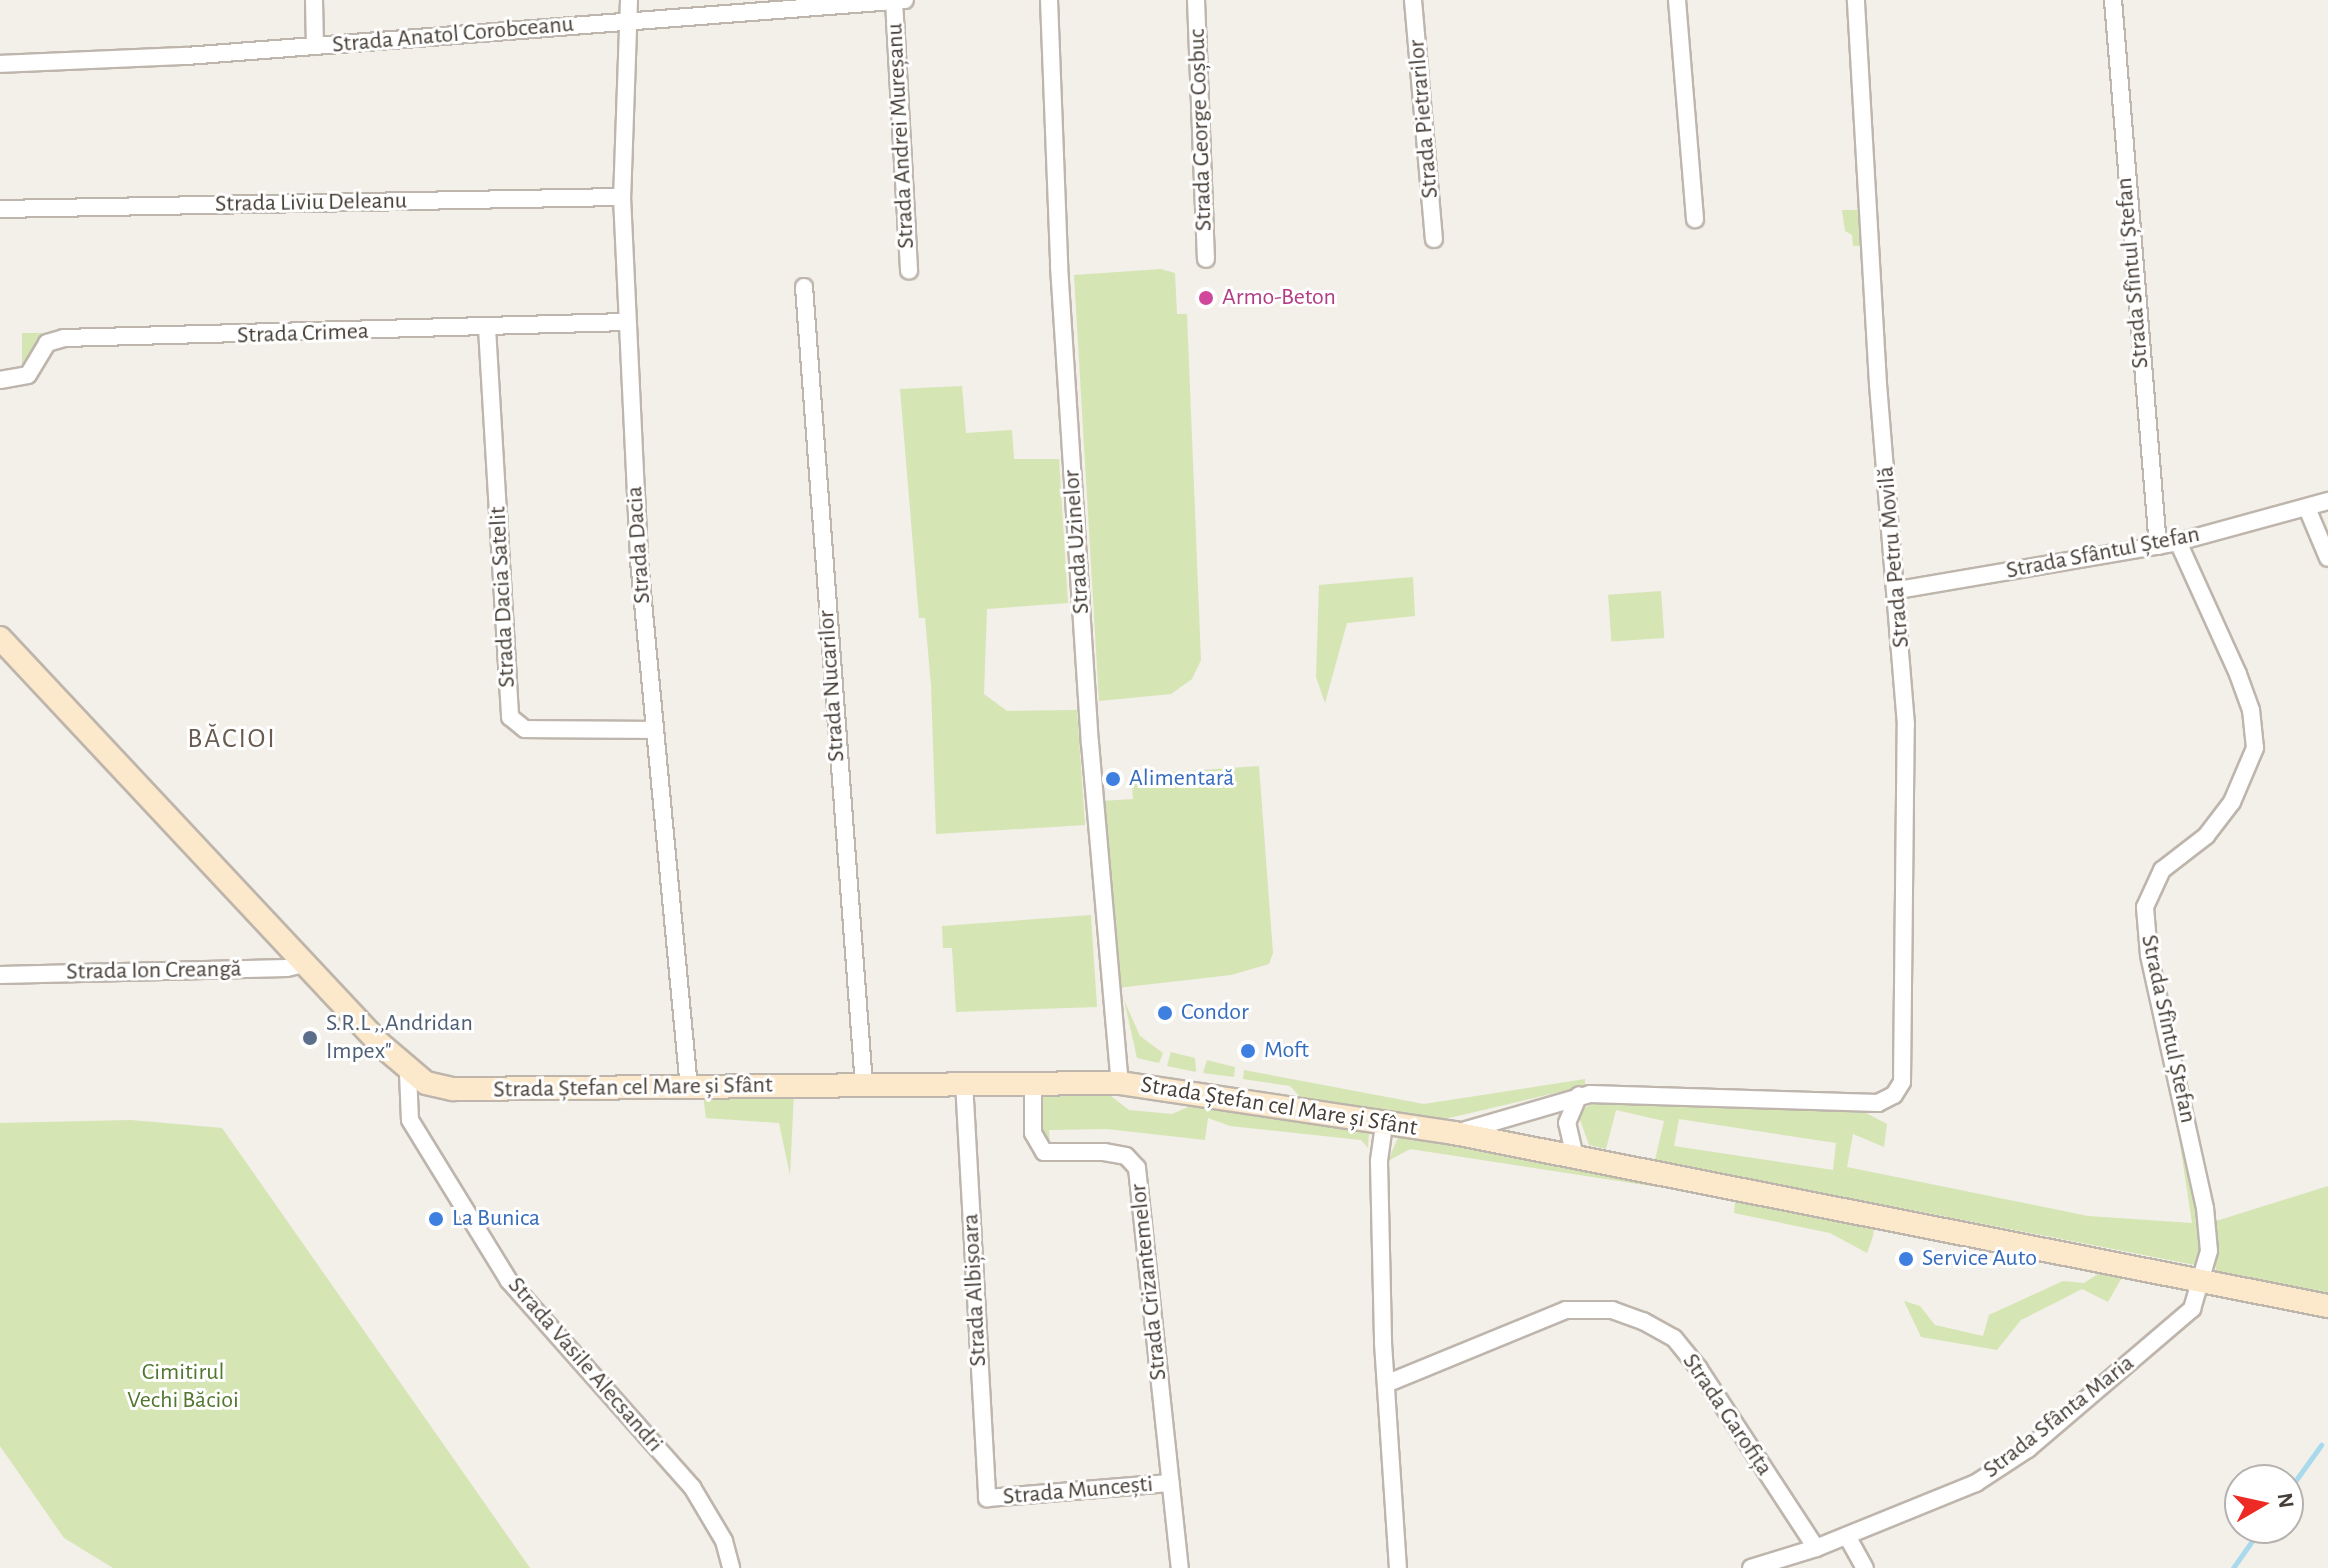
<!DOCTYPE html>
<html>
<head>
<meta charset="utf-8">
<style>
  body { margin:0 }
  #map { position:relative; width:2328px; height:1568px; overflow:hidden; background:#f3efe9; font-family:"Alegreya Sans",sans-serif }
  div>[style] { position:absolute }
  .green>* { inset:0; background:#d5e5b4; transform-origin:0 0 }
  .stream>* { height:5px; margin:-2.5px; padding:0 2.5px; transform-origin:2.5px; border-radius:2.5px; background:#a9d9ed }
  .roads { filter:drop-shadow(2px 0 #beb5ac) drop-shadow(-2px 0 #beb5ac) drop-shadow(0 2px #beb5ac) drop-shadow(0 -2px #beb5ac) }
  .minor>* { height:16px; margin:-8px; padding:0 8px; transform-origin:8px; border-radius:8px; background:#fff }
  .secondary>* { height:22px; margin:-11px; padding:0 11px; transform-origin:11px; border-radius:11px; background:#fce9cb }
  .dots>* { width:22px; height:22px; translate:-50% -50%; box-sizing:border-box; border:4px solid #fff; border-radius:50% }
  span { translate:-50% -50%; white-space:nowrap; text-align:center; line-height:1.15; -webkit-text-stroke:6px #fff; paint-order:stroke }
  .street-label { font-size:24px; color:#473f37 }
  .hotel-label { font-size:24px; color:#b23c85 }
  .left { translate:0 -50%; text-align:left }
  .shop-label { font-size:24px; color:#366cbe }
  .service-label { font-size:24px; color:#4e5e75 }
  .park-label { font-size:24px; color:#52762e }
  .quarter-label { font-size:28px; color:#695b4f; letter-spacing:2px }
  .north { position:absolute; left:2224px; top:1464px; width:80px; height:80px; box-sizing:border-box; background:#fff; border:2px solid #b5b2af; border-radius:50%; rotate:81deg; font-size:22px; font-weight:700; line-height:32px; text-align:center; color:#473f37 }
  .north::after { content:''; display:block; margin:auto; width:28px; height:36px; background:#ee2a25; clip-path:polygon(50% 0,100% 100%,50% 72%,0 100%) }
</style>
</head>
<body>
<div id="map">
  <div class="green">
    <i style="clip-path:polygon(1842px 210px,1859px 210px,1861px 246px,1853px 246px,1852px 235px,1845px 231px)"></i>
    <i style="clip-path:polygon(1161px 269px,1175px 273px,1177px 314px,1187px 314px,1201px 660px,1192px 679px,1171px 694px,1099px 701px,1074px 275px)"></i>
    <i style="clip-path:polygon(22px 333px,43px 333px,22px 372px)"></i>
    <i style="clip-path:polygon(962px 386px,966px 433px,1012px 430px,1014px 459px,1059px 459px,1068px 603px,987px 609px,984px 694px,1007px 711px,1077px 710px,1085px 825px,936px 834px,931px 685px,925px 618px,919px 618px,900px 389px)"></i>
    <i style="clip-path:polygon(1413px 577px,1415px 616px,1347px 623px,1325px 703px,1316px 677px,1319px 585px)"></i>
    <i style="left:1661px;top:591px;width:47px;height:53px;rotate:86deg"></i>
    <i style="clip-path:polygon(1259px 766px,1273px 953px,1269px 964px,1231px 975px,1117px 988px,1101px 801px,1133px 799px,1131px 775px)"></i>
    <i style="clip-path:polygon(1091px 915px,1097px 1007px,956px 1012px,952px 948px,943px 948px,942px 926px)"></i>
    <i style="clip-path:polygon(1124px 1000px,1140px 1036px,1163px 1053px,1159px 1063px,1137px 1058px)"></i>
    <i style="clip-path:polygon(1171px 1052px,1195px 1058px,1196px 1072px,1167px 1066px)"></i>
    <i style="clip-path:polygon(1207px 1060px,1235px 1067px,1234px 1077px,1203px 1073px)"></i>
    <i style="clip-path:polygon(1244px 1070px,1424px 1104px,1585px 1079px,1585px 1086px,1432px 1122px,1308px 1105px,1290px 1086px,1243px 1079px)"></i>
    <i style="clip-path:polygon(1041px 1091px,1107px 1093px,1129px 1110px,1172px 1114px,1195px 1104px,1369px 1130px,1368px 1148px,1361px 1140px,1230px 1126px,1208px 1118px,1205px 1140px,1107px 1129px,1049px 1130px,1050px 1148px,1037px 1128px)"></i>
    <i style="clip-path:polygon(794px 1092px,790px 1175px,779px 1123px,706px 1118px,703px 1095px)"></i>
    <i style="clip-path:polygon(evenodd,1607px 1098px,1866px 1113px,1887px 1124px,1884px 1147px,1853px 1134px,1847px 1167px,2088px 1216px,2192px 1223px,2179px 1138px,2187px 1141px,2198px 1190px,2203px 1258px,2195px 1265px,1655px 1160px,1664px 1121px,1616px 1110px,1606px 1149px,1589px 1145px,1577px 1111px,1607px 1098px,1679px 1119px,1836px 1143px,1833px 1170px,1674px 1146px,1679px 1119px)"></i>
    <i style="clip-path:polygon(131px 1120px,222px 1128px,530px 1568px,113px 1568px,64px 1538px,0 1446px,0 1123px)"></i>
    <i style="clip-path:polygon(1399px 1135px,1875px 1221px,1873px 1236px,1867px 1253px,1830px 1233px,1734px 1213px,1735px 1202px,1677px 1190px,1410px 1149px,1388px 1161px)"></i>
    <i style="clip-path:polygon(2328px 1186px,2328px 1298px,2216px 1272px,2213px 1222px)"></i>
    <i style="clip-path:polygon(2107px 1268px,2125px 1272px,2108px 1302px,2082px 1289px,2021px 1320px,1997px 1350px,1921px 1337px,1904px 1301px,1920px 1306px,1935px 1325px,1983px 1336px,1989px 1315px,2063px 1281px,2084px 1283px)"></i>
  </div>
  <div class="stream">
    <i style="left:2288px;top:1491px;width:57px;rotate:-54.3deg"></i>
    <i style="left:2233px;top:1568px;width:49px;rotate:-55deg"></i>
  </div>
  <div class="roads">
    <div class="minor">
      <i style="left:314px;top:0;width:46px;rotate:88.8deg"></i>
      <i style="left:629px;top:0;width:197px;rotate:92deg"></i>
      <i style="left:622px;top:197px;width:363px;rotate:87.3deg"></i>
      <i style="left:639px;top:560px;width:530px;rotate:84.59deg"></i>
      <i style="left:1049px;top:0;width:266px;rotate:87.8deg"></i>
      <i style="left:1059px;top:266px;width:478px;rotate:86.3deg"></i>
      <i style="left:1090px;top:743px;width:341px;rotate:85deg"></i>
      <i style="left:1196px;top:0;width:259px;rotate:87.8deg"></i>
      <i style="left:1413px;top:0;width:240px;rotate:85deg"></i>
      <i style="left:1677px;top:0;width:220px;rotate:85.3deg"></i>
      <i style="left:2113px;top:0;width:548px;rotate:85.29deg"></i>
      <i style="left:894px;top:1px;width:270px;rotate:86.8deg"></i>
      <i style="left:0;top:64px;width:186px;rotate:-2.5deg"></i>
      <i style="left:186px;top:56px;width:721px;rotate:-4.45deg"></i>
      <i style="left:0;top:209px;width:622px;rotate:-1.11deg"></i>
      <i style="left:804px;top:287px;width:800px;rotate:85.7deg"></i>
      <i style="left:487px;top:328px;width:390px;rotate:86.6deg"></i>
      <i style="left:510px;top:717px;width:19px;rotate:39deg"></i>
      <i style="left:525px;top:729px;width:129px;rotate:0.4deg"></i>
      <i style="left:0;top:380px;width:28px;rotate:-10deg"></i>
      <i style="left:28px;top:375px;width:37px;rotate:-59deg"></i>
      <i style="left:47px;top:343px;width:18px;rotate:-16deg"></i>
      <i style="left:64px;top:338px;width:562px;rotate:-1.63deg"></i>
      <i style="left:2307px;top:508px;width:54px;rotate:67.2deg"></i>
      <i style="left:1898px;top:590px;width:284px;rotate:-9.7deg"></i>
      <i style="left:2178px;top:542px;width:156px;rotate:-15.3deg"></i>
      <i style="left:0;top:975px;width:287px;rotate:-1.4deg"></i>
      <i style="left:287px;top:968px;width:21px;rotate:-14deg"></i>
      <i style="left:408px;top:1073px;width:47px;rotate:87.6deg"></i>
      <i style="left:410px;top:1120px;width:189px;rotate:58.4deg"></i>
      <i style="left:509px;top:1281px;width:276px;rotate:48.4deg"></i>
      <i style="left:692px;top:1487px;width:63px;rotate:59.3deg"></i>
      <i style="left:724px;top:1541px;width:28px;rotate:75deg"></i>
      <i style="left:964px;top:1082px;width:417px;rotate:86.8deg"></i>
      <i style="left:987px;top:1498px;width:184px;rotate:-4.7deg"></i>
      <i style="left:1033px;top:1082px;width:51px;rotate:90deg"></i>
      <i style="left:1033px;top:1133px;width:22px;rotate:60deg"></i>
      <i style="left:1044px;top:1152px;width:60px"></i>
      <i style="left:1104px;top:1152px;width:22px;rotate:10deg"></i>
      <i style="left:1126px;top:1156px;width:16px;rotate:47deg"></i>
      <i style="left:1137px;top:1168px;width:402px;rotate:83.9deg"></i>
      <i style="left:1384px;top:1125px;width:37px;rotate:98deg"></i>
      <i style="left:1379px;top:1162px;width:181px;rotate:88.7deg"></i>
      <i style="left:1383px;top:1343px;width:225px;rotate:86.2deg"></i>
      <i style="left:1456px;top:1133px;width:140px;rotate:-16.2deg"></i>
      <i style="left:1590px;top:1094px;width:288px;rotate:1.8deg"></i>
      <i style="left:1878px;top:1103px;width:18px;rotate:-27deg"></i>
      <i style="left:1894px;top:1095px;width:15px;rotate:-58deg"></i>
      <i style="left:1902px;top:1082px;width:357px;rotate:-89.4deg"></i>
      <i style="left:1906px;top:725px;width:342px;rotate:-94.7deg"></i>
      <i style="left:1878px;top:384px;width:385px;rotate:-93.3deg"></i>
      <i style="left:1575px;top:1157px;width:35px;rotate:-103deg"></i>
      <i style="left:1567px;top:1123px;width:30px;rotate:-67deg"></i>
      <i style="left:1388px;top:1383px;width:192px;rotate:-22.3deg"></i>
      <i style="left:1566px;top:1310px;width:46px"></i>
      <i style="left:1612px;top:1310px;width:33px;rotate:20deg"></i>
      <i style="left:1643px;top:1321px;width:35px;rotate:29deg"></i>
      <i style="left:1674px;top:1338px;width:40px;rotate:51deg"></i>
      <i style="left:1699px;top:1369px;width:214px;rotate:56.8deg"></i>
      <i style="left:1847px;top:1536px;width:37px;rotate:61deg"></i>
      <i style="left:1751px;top:1568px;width:68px;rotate:-17.1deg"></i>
      <i style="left:1816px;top:1548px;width:173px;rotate:-22.1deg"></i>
      <i style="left:1976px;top:1483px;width:62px;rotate:-33.2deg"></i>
      <i style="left:2028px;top:1449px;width:216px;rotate:-40.5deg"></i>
      <i style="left:2192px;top:1309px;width:60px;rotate:-73.7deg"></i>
      <i style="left:2209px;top:1251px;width:43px;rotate:-95.3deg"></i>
      <i style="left:2205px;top:1208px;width:259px;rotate:-102.5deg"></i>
      <i style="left:2149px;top:955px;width:48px;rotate:-94.8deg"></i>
      <i style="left:2145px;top:907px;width:41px;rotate:-65.3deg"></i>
      <i style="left:2162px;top:870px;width:56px;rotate:-37.7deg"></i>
      <i style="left:2206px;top:836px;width:43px;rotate:-52.6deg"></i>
      <i style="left:2232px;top:802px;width:59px;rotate:-66.9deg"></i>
      <i style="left:2255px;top:748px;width:38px;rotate:-96deg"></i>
      <i style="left:2251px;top:710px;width:38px;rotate:-110deg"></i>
      <i style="left:2238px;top:674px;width:145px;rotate:-114.4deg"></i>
    </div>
    <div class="secondary">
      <i style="left:0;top:638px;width:556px;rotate:46.89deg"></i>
      <i style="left:380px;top:1044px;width:60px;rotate:40.3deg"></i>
      <i style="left:426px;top:1083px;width:28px;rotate:13deg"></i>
      <i style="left:453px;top:1089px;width:667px;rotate:-0.52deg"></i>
      <i style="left:1120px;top:1083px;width:338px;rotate:8.5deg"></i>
      <i style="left:1454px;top:1133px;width:891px;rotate:11.2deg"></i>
    </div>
  </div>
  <div class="dots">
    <i style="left:1206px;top:298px;background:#d1479c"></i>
    <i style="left:1113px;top:779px;background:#3f7fe0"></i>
    <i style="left:1165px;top:1013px;background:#3f7fe0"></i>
    <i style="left:310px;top:1038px;background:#5c6f8a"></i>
    <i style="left:1248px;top:1051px;background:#3f7fe0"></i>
    <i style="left:436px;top:1219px;background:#3f7fe0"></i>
    <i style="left:1906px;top:1259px;background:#3f7fe0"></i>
  </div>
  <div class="street-label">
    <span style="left:453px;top:35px;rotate:-5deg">Strada Anatol Corobceanu</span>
    <span style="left:1424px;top:119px;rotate:-95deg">Strada Pietrarilor</span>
    <span style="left:1201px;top:130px;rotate:-92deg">Strada George Coșbuc</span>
    <span style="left:901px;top:136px;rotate:-93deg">Strada Andrei Mureșanu</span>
    <span style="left:311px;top:203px;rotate:-1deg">Strada Liviu Deleanu</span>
    <span style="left:2133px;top:273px;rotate:-95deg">Strada Sfîntul Ștefan</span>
    <span style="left:303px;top:334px;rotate:-2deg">Strada Crimea</span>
    <span style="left:1077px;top:542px;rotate:-94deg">Strada Uzinelor</span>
    <span style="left:639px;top:545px;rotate:-94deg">Strada Dacia</span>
    <span style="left:2103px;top:553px;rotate:-11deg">Strada Sfântul Ștefan</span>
    <span style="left:1894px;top:557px;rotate:-95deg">Strada Petru Movilă</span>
    <span style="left:503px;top:597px;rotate:-93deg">Strada Dacia Satelit</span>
    <span style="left:832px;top:686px;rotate:-94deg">Strada Nucarilor</span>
    <span style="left:154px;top:971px;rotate:-1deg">Strada Ion Creangă</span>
    <span style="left:2168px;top:1029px;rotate:78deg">Strada Sfîntul Ștefan</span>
    <span style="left:633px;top:1088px;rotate:-1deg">Strada Ștefan cel Mare și Sfânt</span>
    <span style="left:1279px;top:1107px;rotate:9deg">Strada Ștefan cel Mare și Sfânt</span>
    <span style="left:1149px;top:1282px;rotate:-96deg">Strada Crizantemelor</span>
    <span style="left:975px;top:1290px;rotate:-93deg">Strada Albișoara</span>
    <span style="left:585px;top:1365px;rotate:49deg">Strada Vasile Alecsandri</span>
    <span style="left:1727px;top:1415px;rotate:56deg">Strada Garofița</span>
    <span style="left:2059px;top:1417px;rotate:-38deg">Strada Sfânta Maria</span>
    <span style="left:1078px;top:1491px;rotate:-5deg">Strada Muncești</span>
  </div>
  <div class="hotel-label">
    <span class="left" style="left:1222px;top:298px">Armo-Beton</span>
  </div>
  <div class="shop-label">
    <span class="left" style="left:1129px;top:779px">Alimentară</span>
    <span class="left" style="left:1181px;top:1013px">Condor</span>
    <span class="left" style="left:1264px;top:1051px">Moft</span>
    <span class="left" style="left:452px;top:1219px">La Bunica</span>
    <span class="left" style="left:1922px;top:1259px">Service Auto</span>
  </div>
  <div class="service-label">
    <span class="left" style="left:326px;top:1038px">S.R.L ,,Andridan<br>Impex"</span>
  </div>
  <div class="park-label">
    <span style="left:183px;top:1387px">Cimitirul<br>Vechi Băcioi</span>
  </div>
  <div class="quarter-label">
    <span style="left:232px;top:739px">BĂCIOI</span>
  </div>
  <div class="north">N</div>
</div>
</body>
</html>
